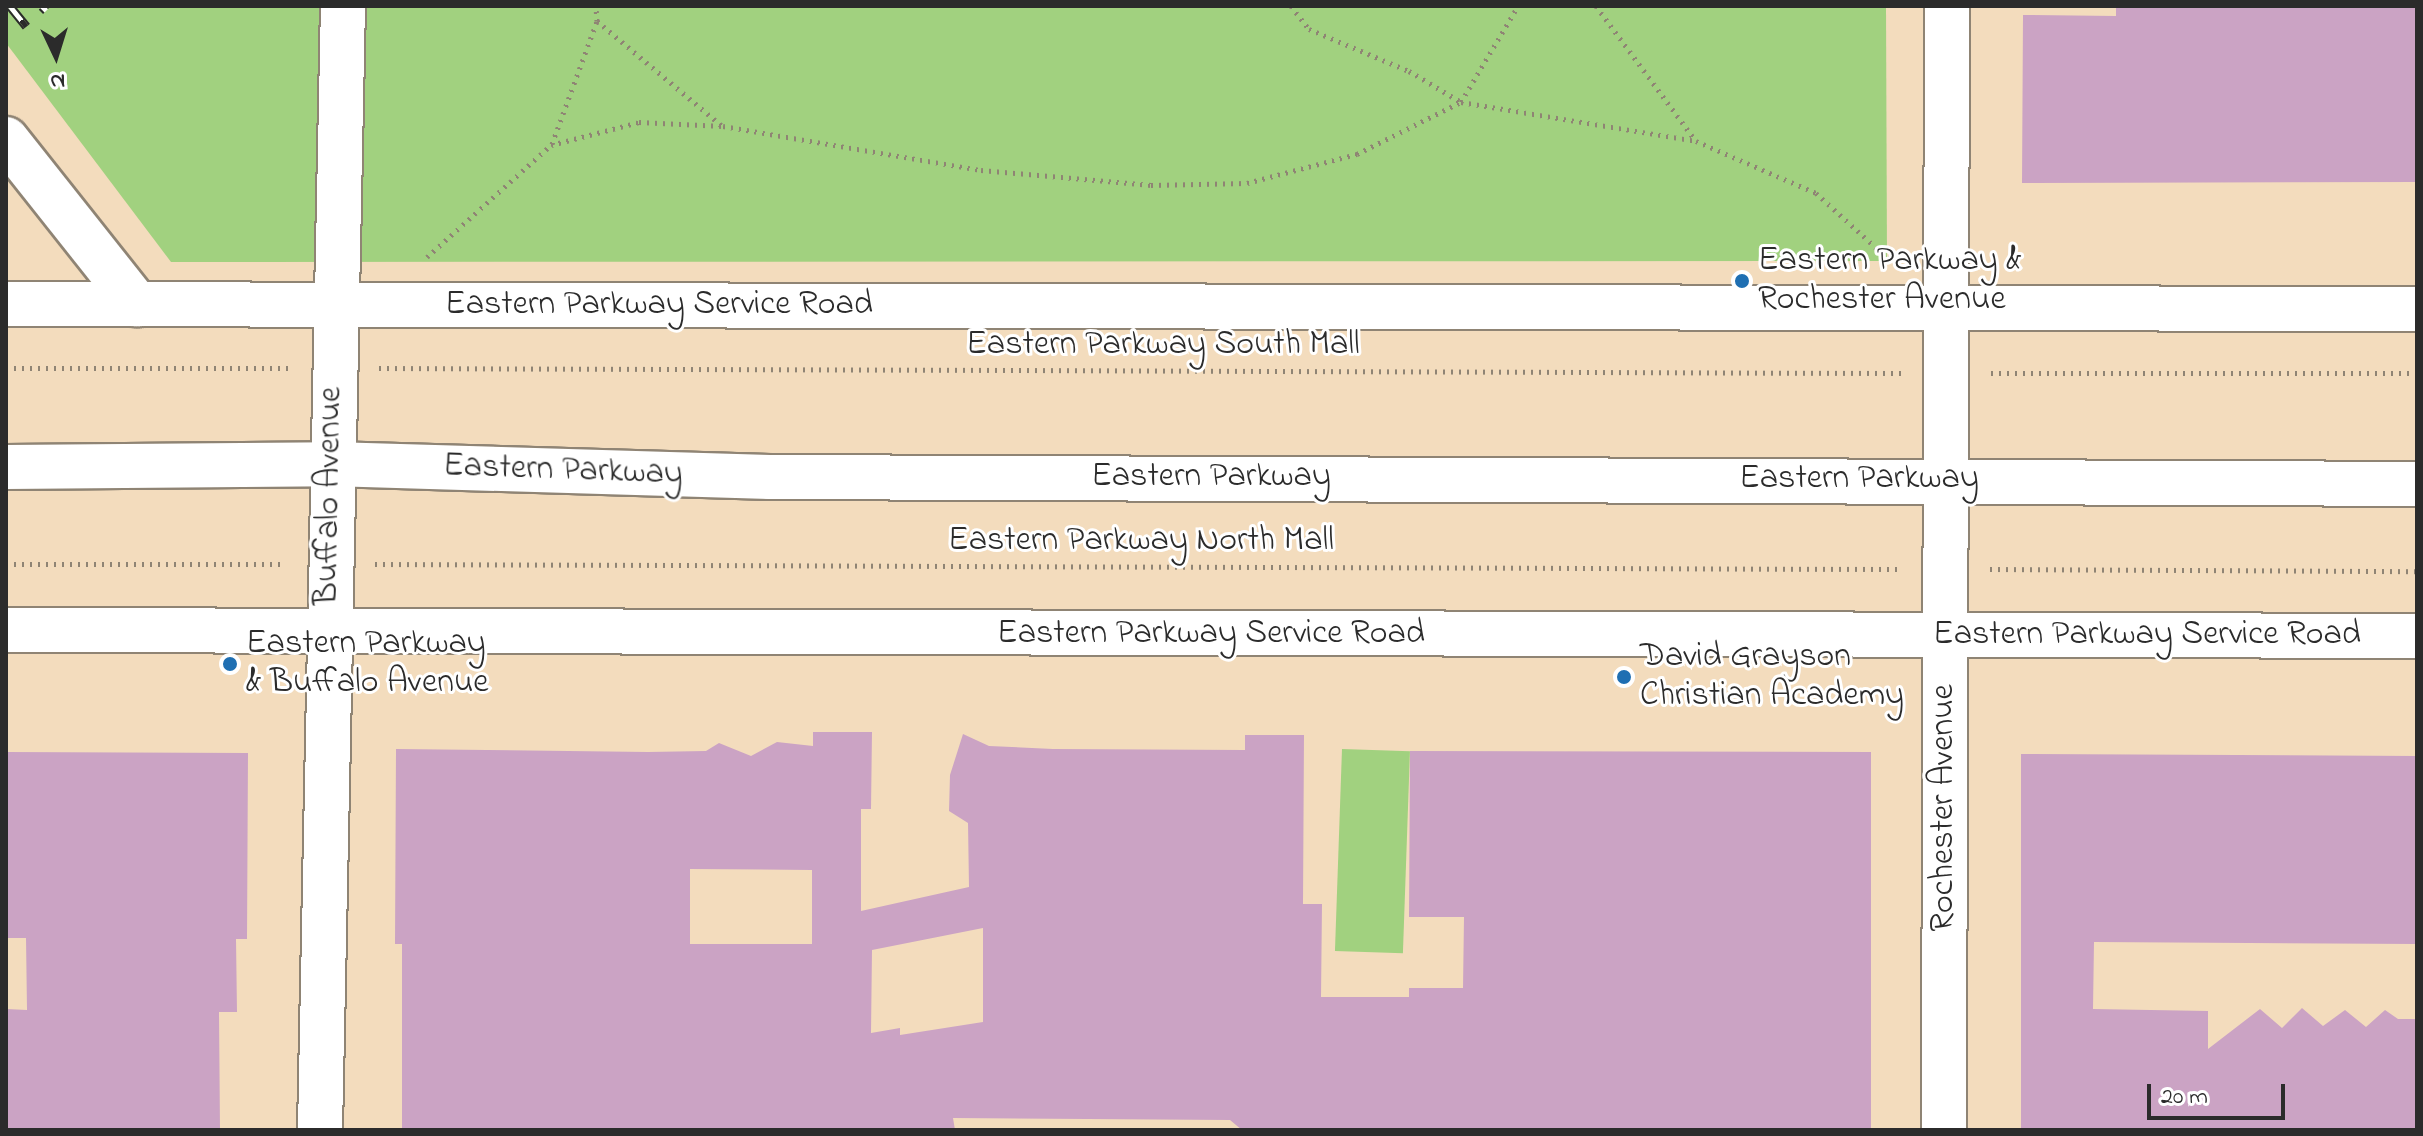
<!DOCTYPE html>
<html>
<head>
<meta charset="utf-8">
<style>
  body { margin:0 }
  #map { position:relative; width:2423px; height:1136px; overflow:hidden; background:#f3dcbd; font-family:"Indie Flower",sans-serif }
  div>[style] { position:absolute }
  .green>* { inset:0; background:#a1d17f; transform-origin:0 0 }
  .building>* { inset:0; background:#cba3c4 }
  .path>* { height:5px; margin-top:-2.5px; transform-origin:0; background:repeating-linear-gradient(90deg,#8f8474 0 2px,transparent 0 8px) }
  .roads { filter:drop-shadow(2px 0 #8f8474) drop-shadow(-2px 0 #8f8474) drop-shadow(0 2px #8f8474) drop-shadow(0 -2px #8f8474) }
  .minor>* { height:44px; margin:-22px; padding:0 22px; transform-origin:22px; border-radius:22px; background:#fff }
  .major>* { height:44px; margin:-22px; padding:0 22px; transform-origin:22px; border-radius:22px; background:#fff }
  .rail>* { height:9px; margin-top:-4.5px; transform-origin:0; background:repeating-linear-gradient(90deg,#fff 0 18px,#2b2b2b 0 36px); box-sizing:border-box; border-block:2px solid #2b2b2b }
  .dots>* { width:22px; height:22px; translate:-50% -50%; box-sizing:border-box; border:4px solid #fff; border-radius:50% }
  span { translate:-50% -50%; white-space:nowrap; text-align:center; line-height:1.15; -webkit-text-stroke:6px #fff; paint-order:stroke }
  .poi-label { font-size:34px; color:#2b2b2b }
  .left { translate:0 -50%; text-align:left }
  .street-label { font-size:34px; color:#2b2b2b }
  .frame { position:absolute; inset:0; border:8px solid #2b2b2b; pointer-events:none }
  .north { position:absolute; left:16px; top:16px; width:80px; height:80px; -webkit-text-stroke:6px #fff; paint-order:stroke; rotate:176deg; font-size:22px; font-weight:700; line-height:32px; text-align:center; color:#2b2b2b }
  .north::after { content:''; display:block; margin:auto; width:28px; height:36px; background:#2b2b2b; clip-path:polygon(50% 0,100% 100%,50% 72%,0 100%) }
  .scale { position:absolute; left:2147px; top:1084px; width:138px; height:36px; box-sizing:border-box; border:4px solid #2b2b2b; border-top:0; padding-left:10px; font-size:24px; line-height:28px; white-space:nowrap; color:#2b2b2b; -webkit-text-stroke:6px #fff; paint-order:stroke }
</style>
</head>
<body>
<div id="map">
  <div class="green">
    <i style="clip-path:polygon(6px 6px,1886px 6px,1887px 261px,171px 262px,6px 43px)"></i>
    <i style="left:1342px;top:749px;width:68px;height:202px;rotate:2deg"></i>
  </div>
  <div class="building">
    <i style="clip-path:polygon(2116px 6px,2417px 6px,2417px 182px,2022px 183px,2023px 15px,2116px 16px)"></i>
    <i style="clip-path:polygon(evenodd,813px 732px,872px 732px,871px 809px,861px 809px,861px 911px,969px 887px,968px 823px,949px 811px,950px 775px,963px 734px,989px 746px,1053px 749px,1245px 750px,1245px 735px,1304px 735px,1303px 904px,1322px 904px,1321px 997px,1409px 997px,1409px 988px,1463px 988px,1464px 917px,1409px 917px,1410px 751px,1871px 752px,1871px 1130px,1242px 1130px,1230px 1120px,953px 1118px,955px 1130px,402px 1130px,402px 944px,395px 944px,396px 749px,648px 752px,706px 751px,719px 743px,751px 756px,777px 742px,813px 746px,813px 732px,690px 869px,812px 870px,812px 944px,690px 944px,690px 869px,813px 732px,983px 928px,983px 1022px,900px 1035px,900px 1028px,871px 1033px,872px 950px,983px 928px)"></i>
    <i style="clip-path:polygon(6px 752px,248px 753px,247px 939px,236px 939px,237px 1012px,219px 1012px,220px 1130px,6px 1130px,6px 1009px,27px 1010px,26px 938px,6px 938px)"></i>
    <i style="clip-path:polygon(2021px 754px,2417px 756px,2417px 944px,2094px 942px,2093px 1009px,2208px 1011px,2208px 1049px,2260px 1009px,2282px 1028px,2302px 1008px,2323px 1026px,2345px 1010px,2366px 1027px,2385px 1010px,2398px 1019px,2417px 1019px,2417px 1130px,2021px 1130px)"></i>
  </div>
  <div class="path">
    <i style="left:1291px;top:6px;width:29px;rotate:52deg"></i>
    <i style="left:1309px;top:29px;width:108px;rotate:22.8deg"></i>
    <i style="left:1409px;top:71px;width:61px;rotate:30.8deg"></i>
    <i style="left:1461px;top:102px;width:112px;rotate:-59.3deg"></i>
    <i style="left:1596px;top:6px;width:168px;rotate:53.5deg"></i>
    <i style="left:1696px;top:141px;width:131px;rotate:23.4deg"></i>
    <i style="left:1816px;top:193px;width:104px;rotate:42.3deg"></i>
    <i style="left:597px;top:21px;width:163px;rotate:40deg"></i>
    <i style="left:552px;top:144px;width:131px;rotate:-69.9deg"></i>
    <i style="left:597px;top:21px;width:15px;rotate:-94deg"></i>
    <i style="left:427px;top:257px;width:167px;rotate:-42.1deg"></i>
    <i style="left:551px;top:145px;width:91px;rotate:-14.6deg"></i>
    <i style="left:639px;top:122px;width:84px;rotate:2.7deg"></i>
    <i style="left:723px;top:126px;width:262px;rotate:9.7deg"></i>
    <i style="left:981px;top:170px;width:171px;rotate:5deg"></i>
    <i style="left:1151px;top:185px;width:96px;rotate:-1.2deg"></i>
    <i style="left:1247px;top:183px;width:114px;rotate:-14.8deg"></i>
    <i style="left:1357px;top:154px;width:116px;rotate:-26.6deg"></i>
    <i style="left:1461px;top:102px;width:238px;rotate:9.4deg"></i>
    <i style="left:6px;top:368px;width:283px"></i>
    <i style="left:379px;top:368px;width:1522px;rotate:0.19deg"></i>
    <i style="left:1991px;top:373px;width:426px"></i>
    <i style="left:6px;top:564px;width:280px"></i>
    <i style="left:375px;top:564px;width:1526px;rotate:0.19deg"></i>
    <i style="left:1990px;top:569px;width:427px;rotate:0.3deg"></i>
  </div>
  <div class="roads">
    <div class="minor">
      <i style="left:6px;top:139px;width:211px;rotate:51.6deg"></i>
      <i style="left:6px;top:304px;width:2411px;rotate:0.12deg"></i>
      <i style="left:6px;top:630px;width:2411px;rotate:0.14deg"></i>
      <i style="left:320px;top:1130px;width:1124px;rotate:-88.83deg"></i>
      <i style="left:1944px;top:1130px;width:1124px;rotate:-89.85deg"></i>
    </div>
    <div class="major">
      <i style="left:6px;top:467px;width:325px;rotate:-0.5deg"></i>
      <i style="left:331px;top:464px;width:439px;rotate:1.7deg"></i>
      <i style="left:770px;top:477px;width:1647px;rotate:0.24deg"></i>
    </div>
  </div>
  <div class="rail">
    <i style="left:10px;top:6px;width:26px;rotate:51deg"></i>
    <i style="left:42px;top:6px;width:6px;rotate:45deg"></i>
  </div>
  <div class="dots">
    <i style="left:1742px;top:281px;background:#1f6fb2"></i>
    <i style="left:230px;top:664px;background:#1f6fb2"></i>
    <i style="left:1624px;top:677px;background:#1f6fb2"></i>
  </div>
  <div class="poi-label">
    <span class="left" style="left:1758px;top:281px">Eastern Parkway &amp;<br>Rochester Avenue</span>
    <span class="left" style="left:246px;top:664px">Eastern Parkway<br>&amp; Buffalo Avenue</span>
    <span class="left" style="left:1640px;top:677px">David Grayson<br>Christian Academy</span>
  </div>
  <div class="street-label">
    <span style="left:659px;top:306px">Eastern Parkway Service Road</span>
    <span style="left:1163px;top:346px">Eastern Parkway South Mall</span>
    <span style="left:563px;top:471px;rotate:2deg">Eastern Parkway</span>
    <span style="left:1211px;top:478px">Eastern Parkway</span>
    <span style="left:1859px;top:480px">Eastern Parkway</span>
    <span style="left:330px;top:496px;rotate:-89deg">Buffalo Avenue</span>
    <span style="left:1141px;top:542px">Eastern Parkway North Mall</span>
    <span style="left:1211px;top:635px">Eastern Parkway Service Road</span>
    <span style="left:2147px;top:636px">Eastern Parkway Service Road</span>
    <span style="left:1945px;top:808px;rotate:-90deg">Rochester Avenue</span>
  </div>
  <div class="frame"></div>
  <div class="north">N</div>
  <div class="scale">20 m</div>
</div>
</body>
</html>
